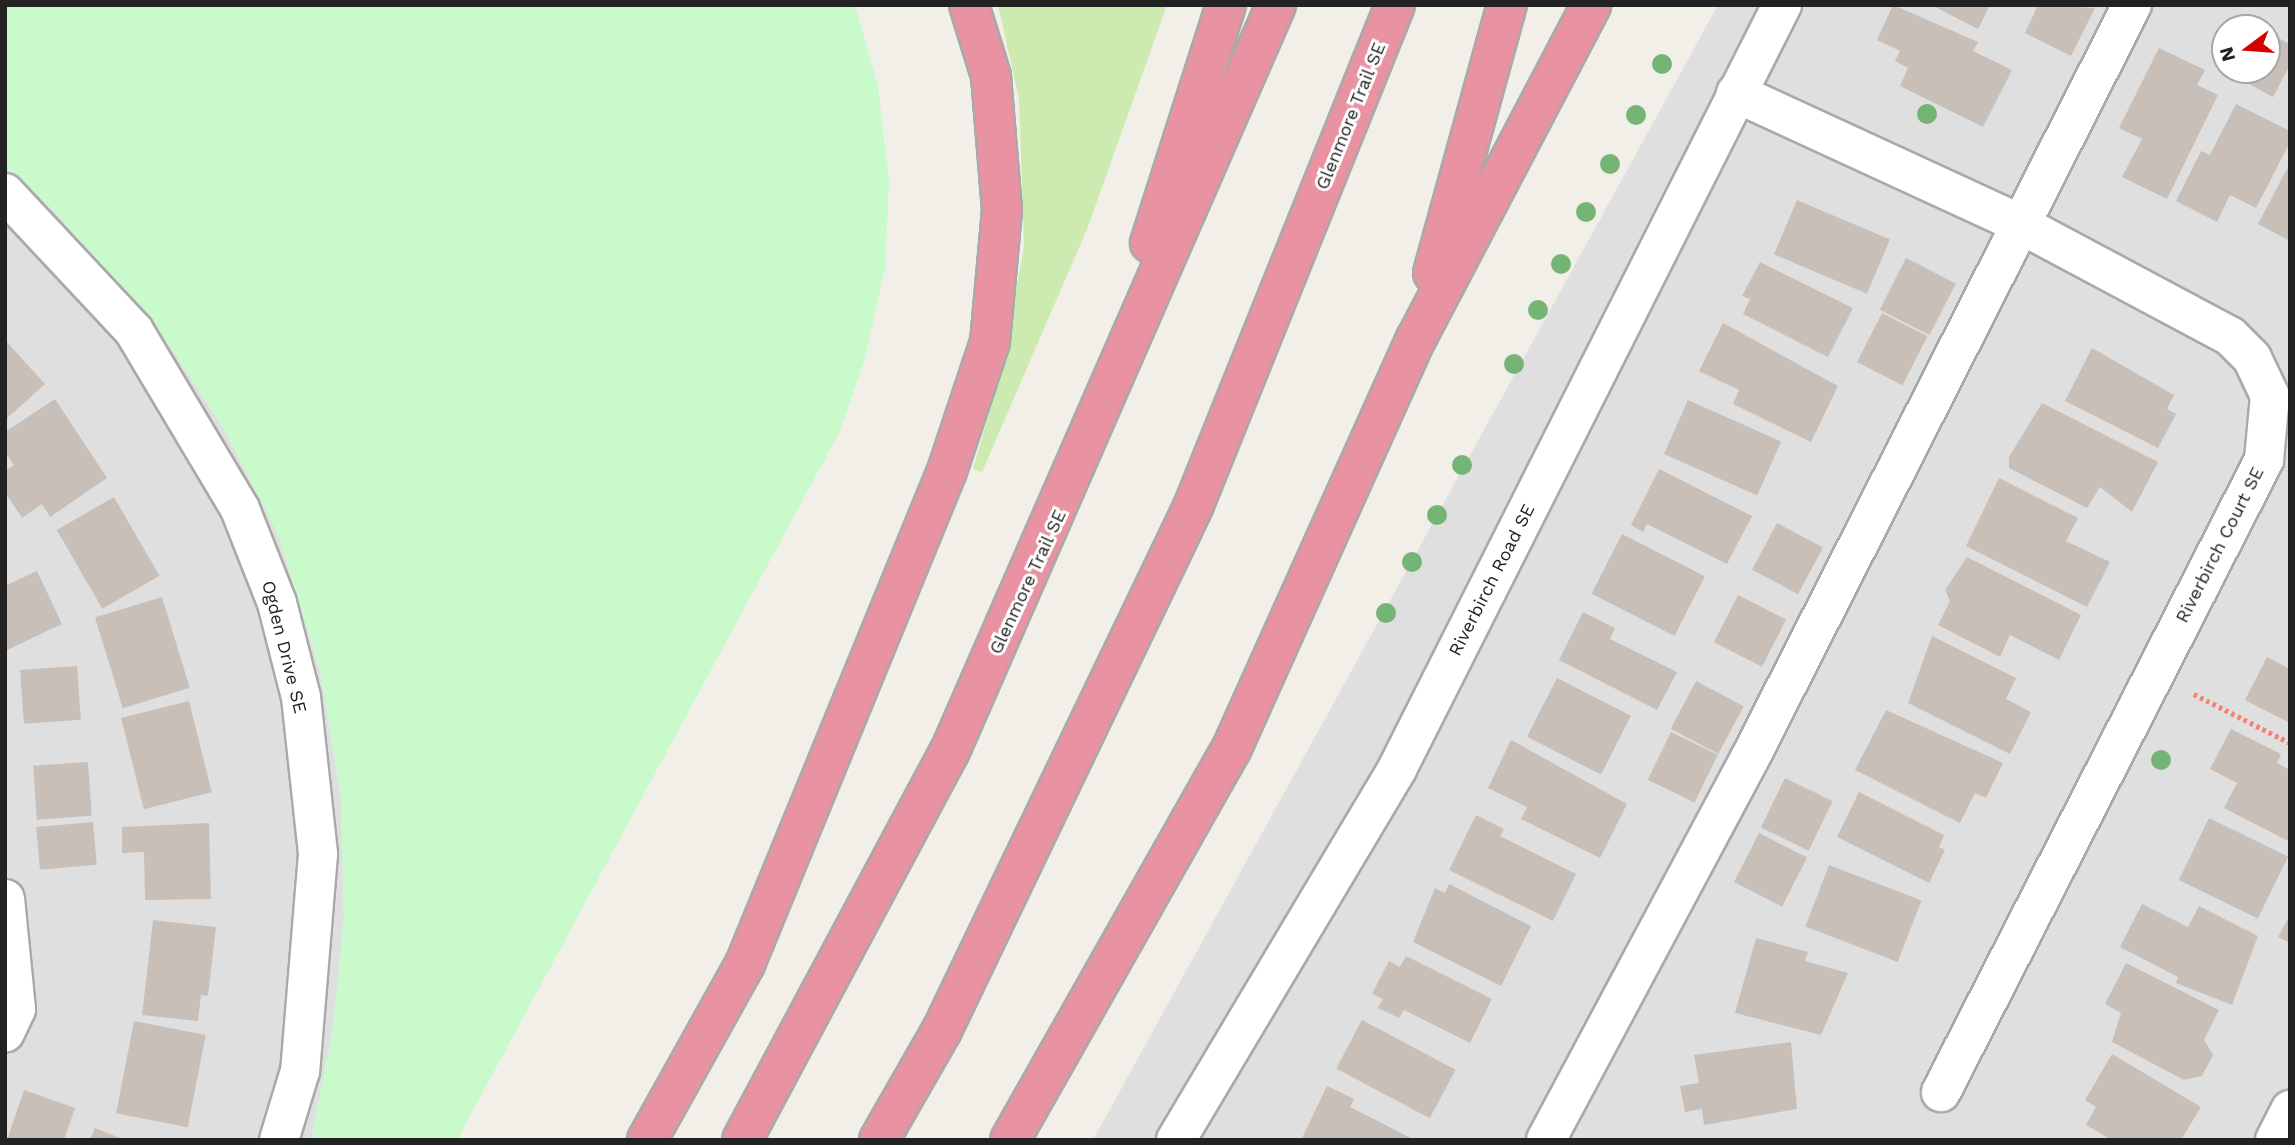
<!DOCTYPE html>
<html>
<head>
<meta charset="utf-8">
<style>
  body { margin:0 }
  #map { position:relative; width:2295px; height:1145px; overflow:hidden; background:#f2efe9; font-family:"Work Sans",sans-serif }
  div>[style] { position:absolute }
  .residential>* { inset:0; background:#e0dfdf }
  .grass>* { inset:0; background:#cdebb0 }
  .park>* { inset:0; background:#c8facc }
  .building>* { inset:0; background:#c7bfb8; transform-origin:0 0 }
  .path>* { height:4.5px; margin-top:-2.25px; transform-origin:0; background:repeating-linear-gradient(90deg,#fa8072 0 3.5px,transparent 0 7px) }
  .roads { filter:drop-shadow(2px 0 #a9a9a9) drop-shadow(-2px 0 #a9a9a9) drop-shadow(0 2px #a9a9a9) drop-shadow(0 -2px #a9a9a9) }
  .minor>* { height:38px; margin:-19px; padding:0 19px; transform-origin:19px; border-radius:19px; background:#fff }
  .highway>* { height:38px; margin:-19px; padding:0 19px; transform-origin:19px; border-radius:19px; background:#e892a2 }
  .trees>* { width:20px; height:20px; margin:-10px; border-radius:50%; background:#74b475 }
  span { translate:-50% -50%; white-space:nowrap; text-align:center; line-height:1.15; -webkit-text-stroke:6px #fff; paint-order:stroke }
  .street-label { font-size:18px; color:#222 }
  .frame { position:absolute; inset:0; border:7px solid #222; pointer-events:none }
  .north { position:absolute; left:2211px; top:14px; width:70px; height:70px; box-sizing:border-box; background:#fff; border:2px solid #a7a7a7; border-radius:50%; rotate:254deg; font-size:19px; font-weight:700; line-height:28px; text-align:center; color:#222 }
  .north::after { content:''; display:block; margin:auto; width:24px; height:32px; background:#d40000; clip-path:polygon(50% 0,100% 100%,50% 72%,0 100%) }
</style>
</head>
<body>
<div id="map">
  <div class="residential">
    <i style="clip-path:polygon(evenodd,1718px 5px,2290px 5px,2290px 1140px,1093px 1140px,1718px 5px,2225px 28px,2267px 28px,2267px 70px,2225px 70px,2225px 28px)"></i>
    <i style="clip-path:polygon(5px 169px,52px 209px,159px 329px,224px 429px,278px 534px,320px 670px,341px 797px,344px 920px,333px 1028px,311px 1140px,5px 1140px)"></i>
  </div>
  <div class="grass">
    <i style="clip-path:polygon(998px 5px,1167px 5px,1088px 227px,982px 472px,973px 469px,1002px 369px,1024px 246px,1019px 99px)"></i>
  </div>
  <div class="park">
    <i style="clip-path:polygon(5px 5px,855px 5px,878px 86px,889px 181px,885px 269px,865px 359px,839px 433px,457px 1140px,311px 1140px,333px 1028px,344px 920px,341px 797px,320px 670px,278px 534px,224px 429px,159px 329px,52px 209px,5px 169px)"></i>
  </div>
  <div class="building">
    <i style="clip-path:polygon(1893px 5px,1978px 42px,1973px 51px,2012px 70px,1983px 127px,1900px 86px,1908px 68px,1895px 61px,1900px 51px,1877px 40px)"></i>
    <i style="clip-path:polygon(1931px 5px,1990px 5px,1978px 29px)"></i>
    <i style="clip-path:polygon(2038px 5px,2095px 8px,2071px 56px,2025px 33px)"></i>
    <i style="clip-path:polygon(2267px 32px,2290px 44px,2290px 65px,2273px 97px,2234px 76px,2238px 70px,2267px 70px)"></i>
    <i style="clip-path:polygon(2159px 48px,2205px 70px,2197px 85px,2218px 95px,2167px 199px,2122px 177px,2142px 139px,2119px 128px)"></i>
    <i style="clip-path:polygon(2236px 104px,2290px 131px,2290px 142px,2256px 208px,2230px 195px,2217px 222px,2176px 201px,2201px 151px,2210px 155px)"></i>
    <i style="clip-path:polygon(2290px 163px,2290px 241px,2258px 224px)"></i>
    <i style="left:1797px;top:200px;width:101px;height:59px;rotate:23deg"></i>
    <i style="left:1906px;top:258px;width:56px;height:58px;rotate:27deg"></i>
    <i style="clip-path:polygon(1760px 262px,1853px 308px,1828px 357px,1743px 314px,1750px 299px,1742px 296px)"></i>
    <i style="left:1882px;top:313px;width:51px;height:55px;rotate:27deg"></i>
    <i style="clip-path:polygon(1723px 323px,1838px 386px,1811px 442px,1733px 404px,1739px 390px,1699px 371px)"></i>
    <i style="clip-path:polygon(5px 340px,45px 384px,5px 420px)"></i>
    <i style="clip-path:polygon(2092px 348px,2174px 395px,2167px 409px,2176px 414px,2158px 448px,2065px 401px)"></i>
    <i style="clip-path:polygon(55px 399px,107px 478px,50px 517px,42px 504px,22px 518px,5px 492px,5px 471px,14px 465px,5px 452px,5px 432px)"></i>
    <i style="left:1688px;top:400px;width:102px;height:59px;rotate:24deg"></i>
    <i style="clip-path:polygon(2042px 403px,2158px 462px,2132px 512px,2100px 487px,2087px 508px,2009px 468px,2009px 457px)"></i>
    <i style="clip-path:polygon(1659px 469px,1752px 516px,1727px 564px,1647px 524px,1643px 532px,1631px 525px)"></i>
    <i style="clip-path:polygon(1999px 478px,2078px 518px,2066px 541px,2110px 562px,2087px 607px,1966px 546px)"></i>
    <i style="left:114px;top:497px;width:91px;height:66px;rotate:60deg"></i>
    <i style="left:1777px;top:523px;width:52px;height:53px;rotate:28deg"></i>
    <i style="left:1622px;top:534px;width:93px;height:67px;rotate:27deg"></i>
    <i style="clip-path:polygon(1967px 557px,2081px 615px,2059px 660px,2010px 635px,2000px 657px,1938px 625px,1950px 601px,1945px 590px)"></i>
    <i style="clip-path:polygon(37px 571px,62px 624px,7px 650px,5px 586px)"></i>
    <i style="left:1738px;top:595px;width:54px;height:53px;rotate:27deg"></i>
    <i style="left:162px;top:597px;width:95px;height:70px;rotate:73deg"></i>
    <i style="clip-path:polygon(1583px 612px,1615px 628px,1610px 639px,1677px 672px,1657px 710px,1559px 660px)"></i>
    <i style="clip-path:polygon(1932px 636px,2016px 678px,2006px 699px,2031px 712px,2010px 754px,1908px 703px)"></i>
    <i style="clip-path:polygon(2267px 657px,2290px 669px,2290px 723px,2245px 700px)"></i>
    <i style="left:77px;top:666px;width:54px;height:57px;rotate:86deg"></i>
    <i style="left:1557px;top:678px;width:83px;height:66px;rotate:27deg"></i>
    <i style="left:1696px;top:681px;width:54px;height:54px;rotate:28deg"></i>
    <i style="left:189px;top:701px;width:94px;height:70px;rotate:76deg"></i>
    <i style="clip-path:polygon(1886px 710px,2003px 763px,1986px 798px,1975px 793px,1960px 823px,1855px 770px)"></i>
    <i style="clip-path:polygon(2231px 729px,2281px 754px,2277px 763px,2290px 770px,2290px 842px,2224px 808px,2237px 783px,2210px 769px)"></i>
    <i style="left:1671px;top:732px;width:52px;height:53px;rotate:26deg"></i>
    <i style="clip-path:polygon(1511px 740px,1627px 804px,1600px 858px,1521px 819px,1527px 807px,1488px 788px)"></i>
    <i style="left:88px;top:762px;width:54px;height:55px;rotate:86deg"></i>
    <i style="left:1785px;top:778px;width:53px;height:55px;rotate:26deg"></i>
    <i style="clip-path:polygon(1859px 792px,1944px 835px,1939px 847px,1945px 850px,1929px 883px,1837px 837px)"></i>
    <i style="clip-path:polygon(1476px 815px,1504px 829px,1500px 836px,1576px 874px,1553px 921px,1449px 870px)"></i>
    <i style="left:2209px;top:818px;width:88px;height:69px;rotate:26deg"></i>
    <i style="left:93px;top:822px;width:43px;height:57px;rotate:85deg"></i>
    <i style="clip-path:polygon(209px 823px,211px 899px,145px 900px,144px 852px,122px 853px,122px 827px)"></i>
    <i style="left:1759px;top:833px;width:54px;height:55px;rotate:27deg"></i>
    <i style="left:1829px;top:865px;width:99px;height:66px;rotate:21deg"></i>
    <i style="clip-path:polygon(1449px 884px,1531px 926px,1501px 986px,1413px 942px,1435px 888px,1445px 893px)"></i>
    <i style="clip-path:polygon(2142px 904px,2188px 927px,2199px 906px,2258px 936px,2232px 1005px,2176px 983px,2178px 977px,2120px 947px)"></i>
    <i style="clip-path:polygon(2290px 915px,2290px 943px,2278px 937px)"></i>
    <i style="clip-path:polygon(153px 920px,216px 927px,208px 996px,201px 995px,198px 1021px,142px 1015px)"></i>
    <i style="clip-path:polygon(1756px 938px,1808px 952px,1805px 961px,1848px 973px,1821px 1035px,1735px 1013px)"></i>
    <i style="clip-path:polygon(1406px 956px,1492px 999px,1470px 1043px,1404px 1010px,1399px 1018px,1378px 1008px,1383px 999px,1372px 994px,1389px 961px,1400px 967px)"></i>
    <i style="clip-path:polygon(2126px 963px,2219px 1010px,2204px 1040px,2213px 1055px,2202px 1076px,2184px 1080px,2112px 1042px,2121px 1013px,2105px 1004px)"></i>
    <i style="left:1362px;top:1020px;width:106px;height:55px;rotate:28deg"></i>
    <i style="left:134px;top:1021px;width:73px;height:94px;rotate:11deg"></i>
    <i style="clip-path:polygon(1791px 1042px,1797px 1109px,1704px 1125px,1702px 1109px,1685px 1112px,1680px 1086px,1699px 1083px,1694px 1055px)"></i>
    <i style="clip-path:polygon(2112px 1054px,2201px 1107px,2181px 1140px,2112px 1140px,2086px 1125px,2096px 1107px,2085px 1100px)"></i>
    <i style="clip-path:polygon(1327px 1086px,1354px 1099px,1350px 1107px,1415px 1140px,1301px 1140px)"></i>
    <i style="clip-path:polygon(24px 1090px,75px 1108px,64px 1140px,7px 1140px)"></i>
    <i style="clip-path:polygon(95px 1128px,125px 1140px,90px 1140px)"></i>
  </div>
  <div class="path">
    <i style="left:2194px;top:694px;width:108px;rotate:27deg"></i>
  </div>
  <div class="roads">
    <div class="minor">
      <i style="left:1736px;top:93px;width:311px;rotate:24.7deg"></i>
      <i style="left:2018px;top:223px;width:240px;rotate:28.1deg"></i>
      <i style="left:2230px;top:336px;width:31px;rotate:45deg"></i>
      <i style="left:2252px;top:358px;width:42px;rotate:64.7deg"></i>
      <i style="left:2270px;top:396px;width:64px;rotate:95.4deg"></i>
      <i style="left:2264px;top:460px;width:710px;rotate:117.07deg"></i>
      <i style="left:5px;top:193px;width:189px;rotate:46.9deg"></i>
      <i style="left:134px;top:331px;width:207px;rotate:59.2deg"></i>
      <i style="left:240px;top:509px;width:101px;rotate:68.5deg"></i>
      <i style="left:277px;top:603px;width:97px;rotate:75.7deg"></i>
      <i style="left:301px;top:697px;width:158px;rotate:83.8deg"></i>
      <i style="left:318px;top:854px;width:218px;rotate:94.7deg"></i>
      <i style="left:300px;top:1071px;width:72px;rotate:106.9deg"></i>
      <i style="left:5px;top:899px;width:111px;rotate:84.3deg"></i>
      <i style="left:16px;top:1009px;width:26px;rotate:115deg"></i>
      <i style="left:1176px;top:1140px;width:432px;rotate:-59.2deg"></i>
      <i style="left:1397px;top:769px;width:856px;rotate:-63.26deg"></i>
      <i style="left:1546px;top:1140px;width:435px;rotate:-61.9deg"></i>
      <i style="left:1751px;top:756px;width:842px;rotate:-63.1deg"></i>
      <i style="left:2275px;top:1140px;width:34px;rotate:-63deg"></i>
    </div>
    <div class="highway">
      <i style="left:1150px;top:243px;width:250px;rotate:-72.3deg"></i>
      <i style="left:1433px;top:273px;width:278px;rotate:-74.6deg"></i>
      <i style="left:647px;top:1140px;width:201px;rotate:-60.9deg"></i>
      <i style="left:745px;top:964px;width:533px;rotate:-67.72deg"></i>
      <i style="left:947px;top:471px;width:136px;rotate:-71.6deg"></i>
      <i style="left:990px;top:342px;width:133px;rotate:-84.8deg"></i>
      <i style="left:1002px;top:210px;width:134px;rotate:-94.7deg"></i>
      <i style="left:991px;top:76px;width:74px;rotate:-107.2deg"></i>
      <i style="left:742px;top:1140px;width:441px;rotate:-61.9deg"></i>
      <i style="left:950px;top:751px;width:814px;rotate:-66.39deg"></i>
      <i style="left:879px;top:1140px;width:127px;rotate:-60.2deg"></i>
      <i style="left:942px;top:1030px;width:580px;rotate:-64.36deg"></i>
      <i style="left:1193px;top:507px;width:541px;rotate:-68.08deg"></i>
      <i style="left:1010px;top:1140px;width:448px;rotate:-60.5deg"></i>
      <i style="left:1231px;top:750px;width:451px;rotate:-65.8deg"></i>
      <i style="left:1416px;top:339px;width:377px;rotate:-62.3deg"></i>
    </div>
  </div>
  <div class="trees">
    <i style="left:1662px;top:64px"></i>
    <i style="left:1927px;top:114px"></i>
    <i style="left:1636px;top:115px"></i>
    <i style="left:1610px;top:164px"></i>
    <i style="left:1586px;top:212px"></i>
    <i style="left:1561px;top:264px"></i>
    <i style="left:1538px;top:310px"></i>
    <i style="left:1514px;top:364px"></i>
    <i style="left:1462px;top:465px"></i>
    <i style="left:1437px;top:515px"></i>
    <i style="left:1412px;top:562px"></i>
    <i style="left:1386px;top:613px"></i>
    <i style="left:2161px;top:760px"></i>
  </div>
  <div class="street-label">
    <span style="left:1351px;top:116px;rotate:-68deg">Glenmore Trail SE</span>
    <span style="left:2220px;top:545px;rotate:-63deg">Riverbirch Court SE</span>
    <span style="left:1492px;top:580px;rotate:-63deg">Riverbirch Road SE</span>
    <span style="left:1028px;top:582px;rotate:-65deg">Glenmore Trail SE</span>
    <span style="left:284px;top:647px;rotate:76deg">Ogden Drive SE</span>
  </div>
  <div class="frame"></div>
  <div class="north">N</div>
</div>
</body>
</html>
